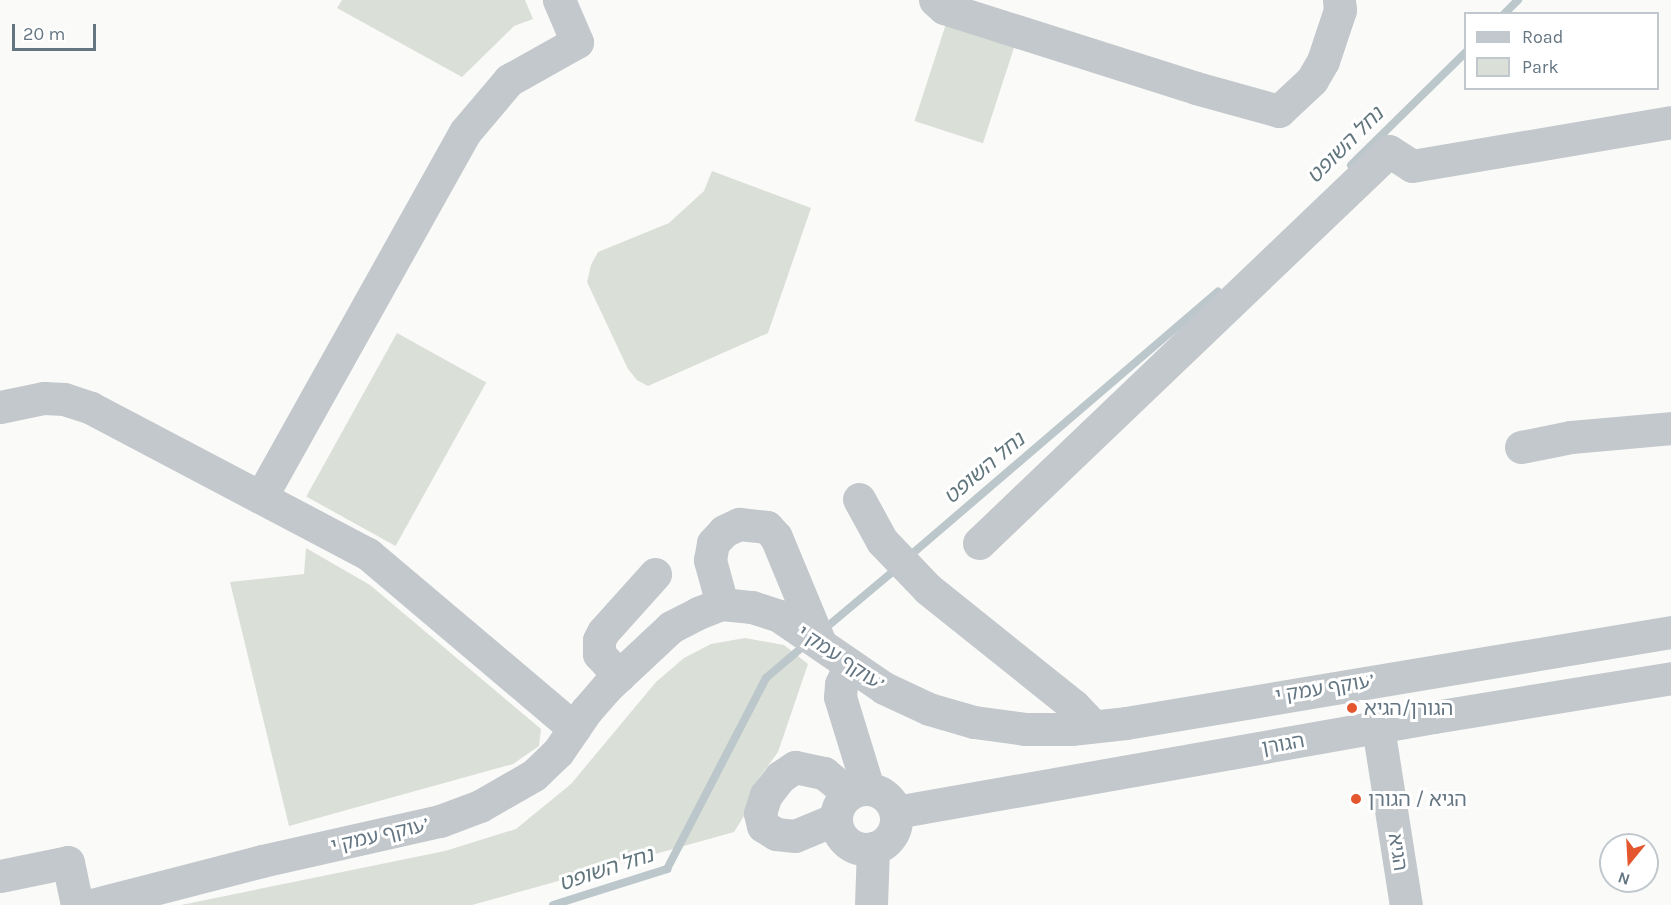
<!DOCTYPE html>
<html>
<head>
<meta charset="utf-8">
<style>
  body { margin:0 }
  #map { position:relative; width:1671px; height:905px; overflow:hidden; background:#fafaf8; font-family:Karla,"Noto Sans Hebrew",sans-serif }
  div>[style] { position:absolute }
  .green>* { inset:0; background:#dadfd7; transform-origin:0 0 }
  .stream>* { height:8px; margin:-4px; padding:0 4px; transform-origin:4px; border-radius:4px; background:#bbc7cb }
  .minor>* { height:33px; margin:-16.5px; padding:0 16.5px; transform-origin:16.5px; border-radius:16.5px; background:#c3c8cc }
  .minor>.ring { margin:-16.5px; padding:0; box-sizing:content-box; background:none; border:33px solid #c3c8cc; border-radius:50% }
  .dots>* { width:16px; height:16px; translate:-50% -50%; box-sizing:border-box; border:3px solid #fff; border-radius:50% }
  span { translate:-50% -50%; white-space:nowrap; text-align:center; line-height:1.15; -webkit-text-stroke:6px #fff; paint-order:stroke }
  .street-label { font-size:20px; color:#657683 }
  .poi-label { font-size:20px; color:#657683 }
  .left { translate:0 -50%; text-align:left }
  .water-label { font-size:21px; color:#60757c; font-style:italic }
  .legend { position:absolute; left:1464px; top:12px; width:195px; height:78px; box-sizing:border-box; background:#fff; border:2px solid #c1c8cd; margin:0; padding:8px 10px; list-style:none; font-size:18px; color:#657683 }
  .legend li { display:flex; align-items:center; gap:12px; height:30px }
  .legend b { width:30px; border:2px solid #c1c8cd }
  .north { position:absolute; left:1599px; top:833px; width:60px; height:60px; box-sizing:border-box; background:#fff; border:2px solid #c1c8cd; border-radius:50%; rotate:198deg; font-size:16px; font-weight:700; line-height:24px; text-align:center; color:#657683 }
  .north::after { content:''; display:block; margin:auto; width:21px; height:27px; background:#e4572e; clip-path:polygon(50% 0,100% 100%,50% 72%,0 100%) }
  .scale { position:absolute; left:12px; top:24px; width:84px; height:27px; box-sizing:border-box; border:3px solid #657683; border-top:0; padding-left:8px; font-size:18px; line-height:21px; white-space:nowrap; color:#657683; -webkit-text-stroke:4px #fff; paint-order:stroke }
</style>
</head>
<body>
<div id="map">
  <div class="green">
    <i style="clip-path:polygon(342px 0,525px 0,533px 19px,514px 26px,462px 77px,337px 8px)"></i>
    <i style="left:946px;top:24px;width:72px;height:102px;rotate:18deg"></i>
    <i style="clip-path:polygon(712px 171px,811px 208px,768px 333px,648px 386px,637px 380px,628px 369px,587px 282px,591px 265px,598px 252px,669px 223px,704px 191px)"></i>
    <i style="left:397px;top:333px;width:102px;height:187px;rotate:29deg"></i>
    <i style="clip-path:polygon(306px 548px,370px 585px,541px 729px,539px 746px,513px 764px,289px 826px,230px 582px,304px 574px)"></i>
    <i style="clip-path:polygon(745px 638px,784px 645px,808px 664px,778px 752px,759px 778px,749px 808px,734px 832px,472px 905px,181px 905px,445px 851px,516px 829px,571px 784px,656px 682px,684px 658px,711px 644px)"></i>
  </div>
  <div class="stream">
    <i style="left:1504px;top:14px;width:20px;rotate:-45deg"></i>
    <i style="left:1351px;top:165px;width:161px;rotate:-44.5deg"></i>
    <i style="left:906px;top:559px;width:411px;rotate:-40.6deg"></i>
    <i style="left:822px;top:631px;width:98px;rotate:-40deg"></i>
    <i style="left:553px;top:905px;width:120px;rotate:-17.5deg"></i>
    <i style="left:667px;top:869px;width:215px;rotate:-62.6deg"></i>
    <i style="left:766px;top:678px;width:54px;rotate:-40.5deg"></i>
  </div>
  <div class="minor">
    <i style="left:935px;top:0;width:12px;rotate:42deg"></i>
    <i style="left:944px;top:8px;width:264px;rotate:17.6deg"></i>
    <i style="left:1196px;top:88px;width:86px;rotate:15.5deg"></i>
    <i style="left:1279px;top:111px;width:45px;rotate:-43.2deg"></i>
    <i style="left:1312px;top:80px;width:22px;rotate:-60deg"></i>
    <i style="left:1323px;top:61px;width:54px;rotate:-71.6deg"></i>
    <i style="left:1340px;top:10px;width:10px;rotate:-96deg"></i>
    <i style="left:0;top:407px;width:45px;rotate:-11.6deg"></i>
    <i style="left:44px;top:398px;width:20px;rotate:3deg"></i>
    <i style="left:64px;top:399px;width:28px;rotate:18deg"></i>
    <i style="left:91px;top:408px;width:313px;rotate:27.8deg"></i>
    <i style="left:368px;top:554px;width:270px;rotate:40.2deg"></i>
    <i style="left:1521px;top:447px;width:51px;rotate:-11.3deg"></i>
    <i style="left:1571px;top:437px;width:100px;rotate:-5.1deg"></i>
    <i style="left:261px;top:497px;width:418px;rotate:-60.8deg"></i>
    <i style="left:465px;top:132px;width:68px;rotate:-49.8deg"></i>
    <i style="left:509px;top:80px;width:78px;rotate:-29.2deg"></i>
    <i style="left:577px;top:42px;width:46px;rotate:-113.2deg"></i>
    <i style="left:859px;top:499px;width:48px;rotate:61.3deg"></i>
    <i style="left:882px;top:541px;width:66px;rotate:46.2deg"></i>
    <i style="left:928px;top:589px;width:187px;rotate:38.7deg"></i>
    <i style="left:1074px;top:706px;width:28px;rotate:46deg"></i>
    <i style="left:979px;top:543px;width:567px;rotate:-43.71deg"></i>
    <i style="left:1389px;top:151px;width:27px;rotate:33deg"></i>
    <i style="left:1412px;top:166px;width:263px;rotate:-9.6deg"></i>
    <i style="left:722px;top:604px;width:46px;rotate:-105.3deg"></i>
    <i style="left:710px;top:560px;width:17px;rotate:-80deg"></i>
    <i style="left:713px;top:543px;width:16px;rotate:-47deg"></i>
    <i style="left:724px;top:531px;width:17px;rotate:-25deg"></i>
    <i style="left:739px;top:524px;width:28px;rotate:6deg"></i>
    <i style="left:767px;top:527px;width:13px;rotate:48deg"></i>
    <i style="left:776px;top:537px;width:113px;rotate:67.5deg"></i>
    <i style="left:850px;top:665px;width:21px;rotate:115deg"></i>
    <i style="left:841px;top:684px;width:13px;rotate:94deg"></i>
    <i style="left:840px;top:697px;width:95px;rotate:72.9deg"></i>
    <i style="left:619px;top:676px;width:30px;rotate:-132deg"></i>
    <i style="left:599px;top:654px;width:14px;rotate:-90deg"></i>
    <i style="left:599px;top:640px;width:9px;rotate:-63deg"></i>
    <i style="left:603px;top:632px;width:78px;rotate:-48.1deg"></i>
    <i style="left:1378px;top:727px;width:180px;rotate:81.1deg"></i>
    <i class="ring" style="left:836px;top:789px;width:27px;height:27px"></i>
    <i style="left:896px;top:812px;width:546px;rotate:-10.01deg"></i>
    <i style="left:1434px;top:717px;width:240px;rotate:-9.3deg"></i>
    <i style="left:836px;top:819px;width:44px;rotate:157.5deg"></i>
    <i style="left:795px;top:836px;width:19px;rotate:-174deg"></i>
    <i style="left:776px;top:834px;width:15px;rotate:-148deg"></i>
    <i style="left:763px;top:826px;width:13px;rotate:-103deg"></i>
    <i style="left:760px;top:813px;width:19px;rotate:-72deg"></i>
    <i style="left:766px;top:795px;width:23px;rotate:-52deg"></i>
    <i style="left:780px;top:777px;width:18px;rotate:-34deg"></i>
    <i style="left:795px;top:767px;width:30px;rotate:12deg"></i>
    <i style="left:824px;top:773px;width:33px;rotate:40deg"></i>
    <i style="left:0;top:876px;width:69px;rotate:-11.6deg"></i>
    <i style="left:68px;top:862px;width:44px;rotate:78.2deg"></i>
    <i style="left:92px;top:905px;width:176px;rotate:-14.5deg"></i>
    <i style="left:262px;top:861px;width:182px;rotate:-12.7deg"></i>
    <i style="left:440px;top:821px;width:43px;rotate:-20.6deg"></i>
    <i style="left:480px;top:806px;width:62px;rotate:-29.9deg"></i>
    <i style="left:534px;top:775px;width:33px;rotate:-44deg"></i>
    <i style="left:558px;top:752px;width:50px;rotate:-55.7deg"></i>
    <i style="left:586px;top:711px;width:33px;rotate:-49deg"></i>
    <i style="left:608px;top:686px;width:86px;rotate:-43.1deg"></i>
    <i style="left:671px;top:627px;width:30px;rotate:-27deg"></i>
    <i style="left:698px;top:613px;width:26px;rotate:-21deg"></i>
    <i style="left:722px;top:604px;width:30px;rotate:6deg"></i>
    <i style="left:752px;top:607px;width:28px;rotate:18deg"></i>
    <i style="left:779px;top:616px;width:127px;rotate:34.4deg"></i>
    <i style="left:884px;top:688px;width:50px;rotate:25deg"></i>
    <i style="left:929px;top:709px;width:47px;rotate:16.1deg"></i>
    <i style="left:974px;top:722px;width:51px;rotate:7.8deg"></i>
    <i style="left:1025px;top:729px;width:46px"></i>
    <i style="left:1071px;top:729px;width:55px;rotate:-6.2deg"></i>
    <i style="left:1126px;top:723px;width:553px;rotate:-9.48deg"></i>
    <i style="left:871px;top:905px;width:57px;rotate:-88deg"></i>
  </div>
  <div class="dots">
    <i style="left:1352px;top:708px;background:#e4572e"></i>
    <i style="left:1356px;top:799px;background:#e4572e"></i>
  </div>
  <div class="street-label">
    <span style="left:841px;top:658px;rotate:34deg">עוקף עמק י’</span>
    <span style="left:1325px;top:688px;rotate:-9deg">עוקף עמק י’</span>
    <span style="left:1283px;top:744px;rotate:-10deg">הגורן</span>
    <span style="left:380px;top:835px;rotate:-13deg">עוקף עמק י’</span>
    <span style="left:1398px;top:852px;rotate:81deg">הגיא</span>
  </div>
  <div class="poi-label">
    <span class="left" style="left:1364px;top:708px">הגורן/הגיא</span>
    <span class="left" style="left:1368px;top:799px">הגיא / הגורן</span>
  </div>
  <div class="water-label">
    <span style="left:1345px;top:145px;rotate:-45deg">נחל השופט</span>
    <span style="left:984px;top:468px;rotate:-40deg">נחל השופט</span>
    <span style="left:606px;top:869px;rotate:-18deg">נחל השופט</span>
  </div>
  <ul class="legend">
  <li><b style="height:8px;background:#c3c8cc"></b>Road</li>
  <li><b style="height:16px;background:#dadfd7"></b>Park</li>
  </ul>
  <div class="north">N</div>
  <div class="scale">20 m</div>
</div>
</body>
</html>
